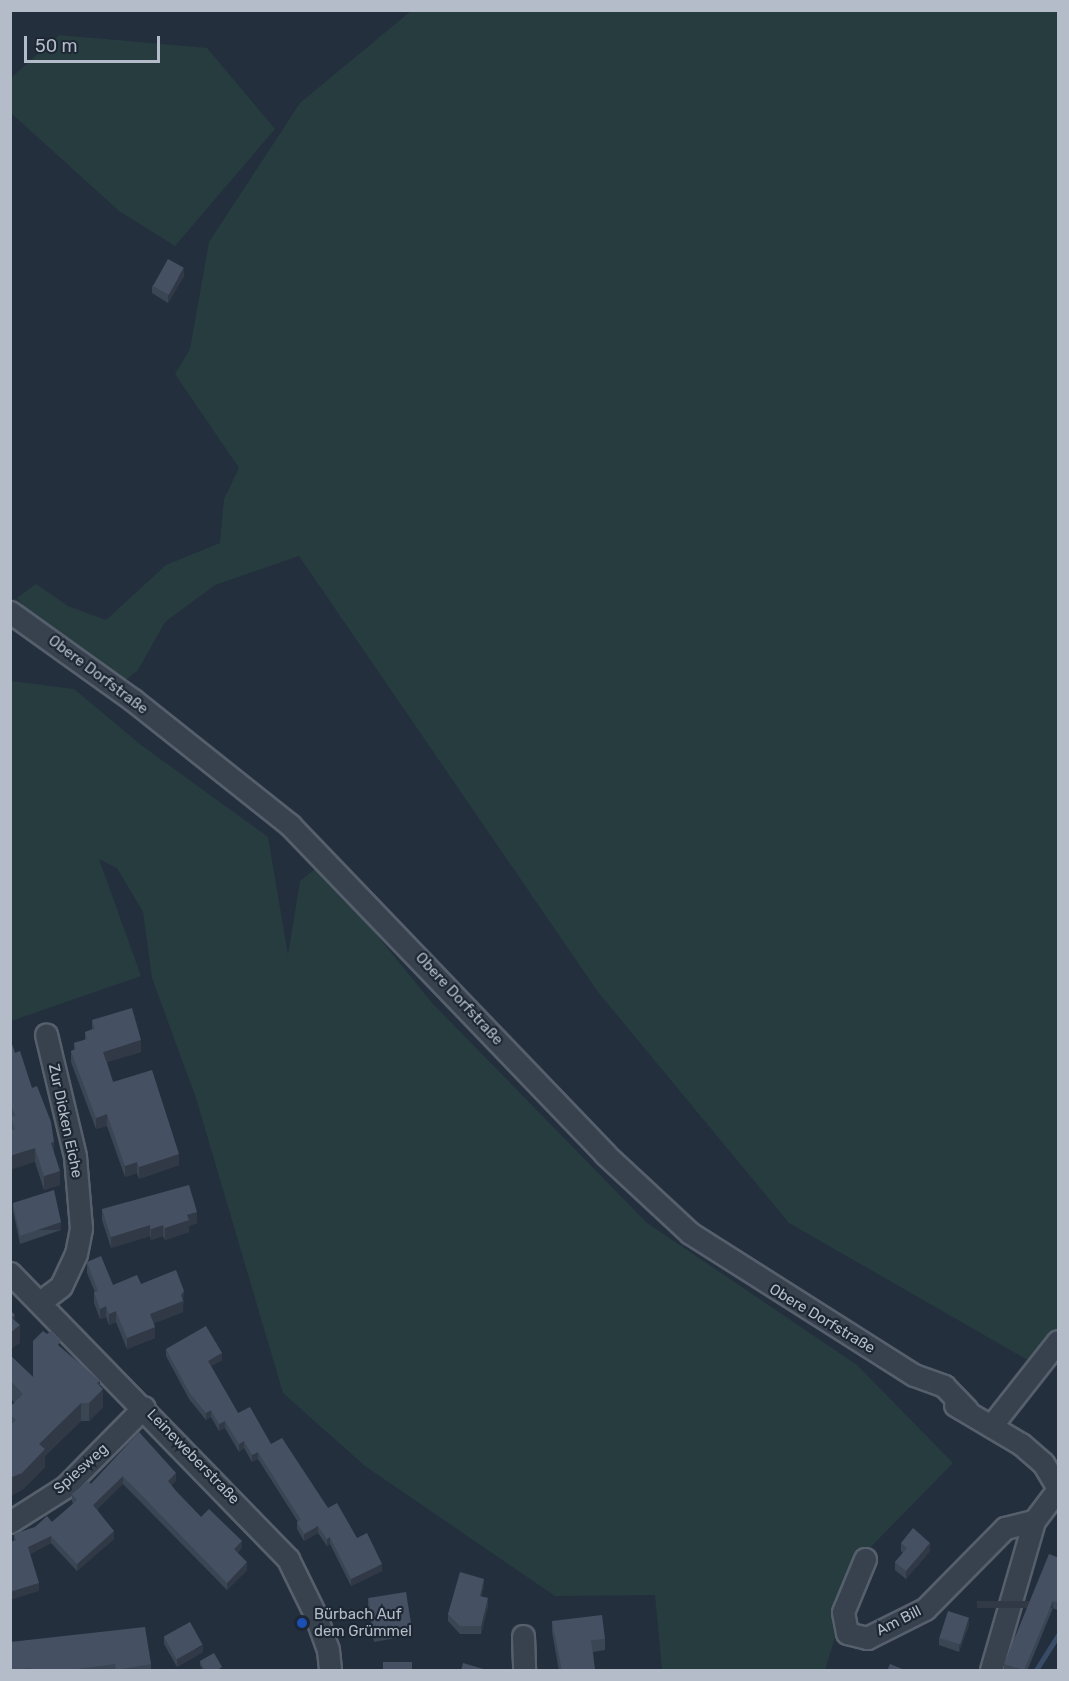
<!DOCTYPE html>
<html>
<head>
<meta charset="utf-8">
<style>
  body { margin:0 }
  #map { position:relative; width:1069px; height:1681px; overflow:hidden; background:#242f3e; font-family:Rubik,sans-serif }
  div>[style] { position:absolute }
  .green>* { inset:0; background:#263c3f }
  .stream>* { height:5px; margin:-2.5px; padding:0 2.5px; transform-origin:2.5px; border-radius:2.5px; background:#394c67 }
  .roads { filter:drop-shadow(2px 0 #565f6c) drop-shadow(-2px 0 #565f6c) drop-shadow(0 2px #565f6c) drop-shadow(0 -2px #565f6c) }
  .minor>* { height:21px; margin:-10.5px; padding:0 10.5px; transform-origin:10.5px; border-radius:10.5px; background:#38414e }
  .wall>* { inset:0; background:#3b4654 }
  .shaded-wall>* { inset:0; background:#303945; transform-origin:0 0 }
  .building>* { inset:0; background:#455162; transform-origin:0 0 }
  .dots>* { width:16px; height:16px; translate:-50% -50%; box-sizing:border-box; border:3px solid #1d2633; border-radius:50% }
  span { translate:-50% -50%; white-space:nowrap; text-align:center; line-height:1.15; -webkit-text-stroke:4.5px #1d2633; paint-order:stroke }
  .street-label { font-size:15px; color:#b4bcc9 }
  .poi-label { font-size:15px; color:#b4bcc9 }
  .left { translate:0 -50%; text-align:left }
  .frame { position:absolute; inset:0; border:12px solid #b4bcc9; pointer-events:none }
  .scale { position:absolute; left:24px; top:36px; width:136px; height:27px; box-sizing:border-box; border:3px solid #b4bcc9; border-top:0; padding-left:8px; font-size:18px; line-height:21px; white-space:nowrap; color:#b4bcc9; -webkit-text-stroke:4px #1d2633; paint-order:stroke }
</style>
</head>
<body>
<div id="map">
  <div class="green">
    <i style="clip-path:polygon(411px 11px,1058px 11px,1058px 1355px,1045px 1370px,789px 1223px,598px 992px,299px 556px,215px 585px,165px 622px,138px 670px,121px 684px,48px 634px,17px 598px,36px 584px,68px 606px,106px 620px,166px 565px,220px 543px,224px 499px,239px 468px,175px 374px,190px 349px,209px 242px,300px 103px)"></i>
    <i style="clip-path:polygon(59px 35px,207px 48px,275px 129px,175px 246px,119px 211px,11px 113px,11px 78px)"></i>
    <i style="clip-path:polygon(11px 681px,74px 689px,141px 745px,268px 837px,288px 955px,300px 881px,320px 865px,432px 1003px,647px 1223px,857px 1365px,953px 1463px,859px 1559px,825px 1670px,662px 1670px,655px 1595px,555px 1596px,365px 1466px,283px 1393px,196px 1098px,152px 978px,143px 912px,117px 868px,99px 859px,141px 976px,11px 1021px)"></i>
  </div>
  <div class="stream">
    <i style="left:1036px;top:1670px;width:41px;rotate:-57.8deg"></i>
  </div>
  <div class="roads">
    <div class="minor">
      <i style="left:10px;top:612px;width:151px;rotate:35.6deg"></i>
      <i style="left:133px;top:700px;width:201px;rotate:38.5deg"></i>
      <i style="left:290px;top:825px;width:455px;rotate:46.2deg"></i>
      <i style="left:605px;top:1154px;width:116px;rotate:42.9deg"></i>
      <i style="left:690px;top:1233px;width:265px;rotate:32.4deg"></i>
      <i style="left:914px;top:1375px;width:32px;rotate:20deg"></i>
      <i style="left:944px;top:1386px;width:33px;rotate:46deg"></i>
      <i style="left:10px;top:1273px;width:399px;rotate:45.8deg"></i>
      <i style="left:288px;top:1559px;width:61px;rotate:63.9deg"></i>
      <i style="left:315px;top:1614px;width:38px;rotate:70deg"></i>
      <i style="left:328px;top:1650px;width:20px;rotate:84deg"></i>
      <i style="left:40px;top:1302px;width:26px;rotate:-37deg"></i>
      <i style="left:61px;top:1286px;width:35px;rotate:-65deg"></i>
      <i style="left:76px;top:1254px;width:26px;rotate:-79deg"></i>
      <i style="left:81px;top:1228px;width:72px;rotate:-94.8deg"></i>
      <i style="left:75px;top:1156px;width:125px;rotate:-103.4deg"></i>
      <i style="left:955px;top:1405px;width:77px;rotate:30.6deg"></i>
      <i style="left:1021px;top:1444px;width:29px;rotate:41deg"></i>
      <i style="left:1043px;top:1463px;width:29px;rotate:59deg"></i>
      <i style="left:991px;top:1426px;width:108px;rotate:-51.8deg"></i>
      <i style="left:10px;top:1522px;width:65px;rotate:-32.5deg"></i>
      <i style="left:65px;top:1487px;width:112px;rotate:-45.4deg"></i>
      <i style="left:865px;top:1559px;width:57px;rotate:112.5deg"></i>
      <i style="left:843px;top:1612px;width:21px;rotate:79deg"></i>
      <i style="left:847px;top:1633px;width:21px;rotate:14deg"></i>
      <i style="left:867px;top:1638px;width:65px;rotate:-26.6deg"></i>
      <i style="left:925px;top:1609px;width:114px;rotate:-45.4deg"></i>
      <i style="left:1005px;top:1528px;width:30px;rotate:-14deg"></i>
      <i style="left:523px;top:1636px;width:34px;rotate:88deg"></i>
      <i style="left:991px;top:1670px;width:155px;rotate:-73.9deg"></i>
      <i style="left:1034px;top:1521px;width:40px;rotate:-53deg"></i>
    </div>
  </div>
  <div class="wall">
    <i style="clip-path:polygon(184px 276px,168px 303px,152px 293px,152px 286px)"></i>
    <i style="clip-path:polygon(92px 1020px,141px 1052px,107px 1062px,113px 1082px,179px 1165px,139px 1179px,137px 1173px,125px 1177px,107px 1126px,96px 1129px,71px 1062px,71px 1051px,74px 1050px,74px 1043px,85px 1040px,85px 1032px,92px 1029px)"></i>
    <i style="clip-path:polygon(10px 1039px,15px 1053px,54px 1154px,60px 1185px,44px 1190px,35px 1162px,11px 1129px)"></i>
    <i style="clip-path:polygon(13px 1203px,61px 1230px,20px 1244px,13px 1211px)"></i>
    <i style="clip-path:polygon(102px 1209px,197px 1223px,189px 1226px,189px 1232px,165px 1240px,163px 1236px,151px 1240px,150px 1236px,111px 1248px,102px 1220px)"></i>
    <i style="clip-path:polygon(87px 1262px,113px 1285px,141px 1284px,184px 1302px,183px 1303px,183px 1312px,154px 1323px,155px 1338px,127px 1349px,116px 1322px,109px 1325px,106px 1317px,100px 1319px,94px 1303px,94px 1292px,95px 1292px,87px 1273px)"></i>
    <i style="clip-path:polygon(61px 1348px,100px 1386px,103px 1407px,89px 1421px,81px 1421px,45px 1456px,45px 1467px,22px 1490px,10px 1496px,10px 1407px,15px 1403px,10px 1398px,10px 1355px,33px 1377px)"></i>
    <i style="clip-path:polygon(166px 1349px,222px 1360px,211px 1366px,238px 1413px,271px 1444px,328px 1508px,357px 1538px,382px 1571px,351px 1586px,330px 1544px,327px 1546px,318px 1533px,304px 1541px,297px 1529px,297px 1522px,298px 1522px,258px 1459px,252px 1462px,244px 1448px,239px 1452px,225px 1428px,219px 1431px,211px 1417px,206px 1420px,189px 1399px,166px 1356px)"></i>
    <i style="clip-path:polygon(139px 1432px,176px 1481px,171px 1485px,176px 1491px,201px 1517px,242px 1548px,237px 1553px,247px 1570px,227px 1590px,123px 1484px,97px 1509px,114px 1539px,77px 1571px,51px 1543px,30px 1554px,39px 1591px,14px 1541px,14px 1534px,52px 1522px,74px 1504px,72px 1502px,72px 1494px,91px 1484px)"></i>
    <i style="clip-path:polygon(901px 1543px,930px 1551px,906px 1579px,895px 1570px,895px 1562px,903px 1553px,901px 1551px)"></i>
    <i style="clip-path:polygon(1059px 1558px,1059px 1611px,1053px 1608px,1027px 1671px,1004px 1671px,1004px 1664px)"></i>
    <i style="clip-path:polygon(484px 1586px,481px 1596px,488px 1606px,481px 1634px,460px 1634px,448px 1621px,448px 1614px)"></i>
    <i style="clip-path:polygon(368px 1598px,412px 1628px,412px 1635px,374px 1642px,368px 1606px)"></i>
    <i style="clip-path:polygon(552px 1621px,605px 1639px,605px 1650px,593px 1652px,595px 1671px,559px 1671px,552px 1632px)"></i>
    <i style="clip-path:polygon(969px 1625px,959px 1652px,939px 1645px,939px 1638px)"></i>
    <i style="clip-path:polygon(164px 1637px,203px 1652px,177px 1667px,164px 1644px)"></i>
    <i style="clip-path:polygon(10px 1642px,151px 1664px,151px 1671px,10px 1671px)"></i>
    <i style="clip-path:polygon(200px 1661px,222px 1671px,203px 1671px,200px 1665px)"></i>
  </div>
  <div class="shaded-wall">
    <i style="clip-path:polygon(184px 268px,184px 276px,168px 303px,168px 295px)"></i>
    <i style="clip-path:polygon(141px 1040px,141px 1052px,103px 1063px,103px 1052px)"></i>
    <i style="clip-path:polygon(107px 1114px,107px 1126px,96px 1129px,96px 1118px)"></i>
    <i style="clip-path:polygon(54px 1142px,54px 1155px,51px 1143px)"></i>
    <i style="clip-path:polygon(35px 1148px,35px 1162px,10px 1170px,10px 1156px)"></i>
    <i style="clip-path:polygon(179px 1154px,179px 1165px,139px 1179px,139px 1167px)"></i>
    <i style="clip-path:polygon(137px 1162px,137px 1173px,125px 1177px,125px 1166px)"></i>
    <i style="clip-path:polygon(60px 1171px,60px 1185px,44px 1190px,44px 1176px)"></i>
    <i style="clip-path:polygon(197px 1212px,197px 1223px,189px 1226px,189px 1232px,165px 1240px,165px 1228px,187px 1215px)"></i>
    <i style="left:61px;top:1222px;width:8px;height:43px;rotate:90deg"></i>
    <i style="clip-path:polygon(150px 1225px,150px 1236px,111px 1248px,111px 1237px)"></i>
    <i style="clip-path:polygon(163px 1225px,163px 1236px,151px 1240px,151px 1229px)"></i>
    <i style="clip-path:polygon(184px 1291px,183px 1312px,150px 1325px,150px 1314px)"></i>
    <i style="clip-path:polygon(106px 1306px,106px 1317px,100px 1319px,100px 1309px)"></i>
    <i style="clip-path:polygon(116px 1311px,116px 1322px,109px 1325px,109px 1314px)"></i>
    <i style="clip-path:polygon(15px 1315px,15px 1329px,20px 1325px,20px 1343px,10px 1350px,10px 1333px,12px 1318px)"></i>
    <i style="clip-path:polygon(155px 1327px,155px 1338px,127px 1349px,127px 1338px)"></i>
    <i style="clip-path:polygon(222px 1353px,222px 1360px,208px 1368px,208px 1361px)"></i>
    <i style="clip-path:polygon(100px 1381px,100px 1393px,103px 1389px,103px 1407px,89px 1421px,89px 1403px,97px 1383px)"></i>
    <i style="clip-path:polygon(81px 1403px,81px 1421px,45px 1456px,45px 1467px,22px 1490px,10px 1496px,10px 1478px,39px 1444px)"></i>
    <i style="clip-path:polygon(211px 1410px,211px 1417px,206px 1420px,206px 1413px)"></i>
    <i style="clip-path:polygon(225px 1421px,225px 1428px,219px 1431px,219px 1424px)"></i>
    <i style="clip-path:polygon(244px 1441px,244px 1448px,239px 1452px,239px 1444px)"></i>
    <i style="clip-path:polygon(258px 1452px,258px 1459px,252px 1462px,252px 1455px)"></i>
    <i style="clip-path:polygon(176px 1473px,176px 1481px,168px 1489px,168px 1481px)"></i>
    <i style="clip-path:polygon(123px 1476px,123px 1484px,93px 1512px,93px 1505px)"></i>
    <i style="clip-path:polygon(318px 1526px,318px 1533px,304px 1541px,304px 1534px)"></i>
    <i style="clip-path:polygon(114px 1531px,114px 1539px,77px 1571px,77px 1564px)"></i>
    <i style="clip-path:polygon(51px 1536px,51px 1543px,28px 1555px,28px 1547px)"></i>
    <i style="clip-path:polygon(330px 1537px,330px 1544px,327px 1546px,327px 1539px)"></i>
    <i style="clip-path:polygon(242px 1541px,242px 1548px,234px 1557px,234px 1549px)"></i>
    <i style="clip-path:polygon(930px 1543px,930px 1551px,906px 1579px,906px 1571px)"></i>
    <i style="clip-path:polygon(247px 1562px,247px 1570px,227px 1590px,227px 1583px)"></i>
    <i style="clip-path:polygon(382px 1564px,382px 1571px,351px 1586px,351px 1579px)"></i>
    <i style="clip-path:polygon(484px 1579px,484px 1586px,480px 1604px,480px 1596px)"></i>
    <i style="clip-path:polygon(39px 1583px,39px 1591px,10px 1600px,10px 1592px)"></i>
    <i style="clip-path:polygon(488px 1598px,488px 1606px,481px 1634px,481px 1626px)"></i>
    <i style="left:1053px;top:1601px;width:7px;height:76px;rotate:90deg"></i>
    <i style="clip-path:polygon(969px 1618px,969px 1625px,959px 1652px,959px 1645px)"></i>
    <i style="clip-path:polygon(203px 1645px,203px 1652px,177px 1667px,177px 1659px)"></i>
  </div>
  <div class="building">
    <i style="left:168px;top:259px;width:18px;height:31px;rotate:29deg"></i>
    <i style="clip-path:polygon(132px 1008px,141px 1040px,103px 1052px,113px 1082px,152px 1070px,179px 1154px,139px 1167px,137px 1162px,125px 1166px,107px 1114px,96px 1118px,71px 1051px,76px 1049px,74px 1043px,87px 1039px,85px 1032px,95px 1029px,92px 1020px)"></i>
    <i style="clip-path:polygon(10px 1039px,15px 1053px,20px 1051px,32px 1088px,37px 1086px,51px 1122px,54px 1142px,51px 1143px,60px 1171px,44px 1176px,35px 1148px,10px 1156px,10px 1129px,15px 1130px,11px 1117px,15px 1116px,10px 1102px)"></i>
    <i style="clip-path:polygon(189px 1185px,197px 1212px,187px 1215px,189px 1220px,165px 1228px,163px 1225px,151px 1229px,150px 1225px,111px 1237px,102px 1209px)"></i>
    <i style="clip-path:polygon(54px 1190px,61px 1222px,20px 1236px,13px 1203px)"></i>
    <i style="clip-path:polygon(101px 1256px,113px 1285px,137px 1275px,141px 1284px,176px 1270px,184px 1291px,181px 1295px,183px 1301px,150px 1314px,155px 1327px,127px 1338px,116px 1311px,109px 1314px,106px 1306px,100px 1309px,94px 1292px,98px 1291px,87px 1262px)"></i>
    <i style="clip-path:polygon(10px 1310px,15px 1315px,12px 1318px,20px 1325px,10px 1333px)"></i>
    <i style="clip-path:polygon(206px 1326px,222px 1353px,208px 1361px,238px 1413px,250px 1407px,271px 1444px,282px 1438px,328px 1508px,337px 1503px,357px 1538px,367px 1533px,382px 1564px,351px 1579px,330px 1537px,327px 1539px,318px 1526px,304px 1534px,297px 1522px,301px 1520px,258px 1452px,252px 1455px,244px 1441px,239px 1444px,225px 1421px,219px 1424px,211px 1410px,206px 1413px,189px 1392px,166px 1349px)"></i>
    <i style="clip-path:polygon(43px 1331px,47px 1334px,51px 1331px,61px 1341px,58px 1345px,100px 1381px,97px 1383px,103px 1389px,89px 1403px,81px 1403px,39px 1444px,45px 1449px,22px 1473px,10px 1478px,10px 1426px,16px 1420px,10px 1415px,10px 1407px,23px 1394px,10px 1380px,10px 1355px,33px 1377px,33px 1341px)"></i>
    <i style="clip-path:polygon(139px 1432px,176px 1473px,168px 1481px,176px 1491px,201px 1517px,209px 1509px,242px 1541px,234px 1549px,247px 1562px,227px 1583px,123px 1476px,93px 1505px,114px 1531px,77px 1564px,51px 1536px,28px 1547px,39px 1583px,10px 1592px,10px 1542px,16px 1540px,14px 1534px,35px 1527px,47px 1516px,52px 1522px,77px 1500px,72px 1494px,88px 1481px,91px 1484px)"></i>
    <i style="clip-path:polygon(913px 1528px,930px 1543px,906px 1571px,895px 1562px,907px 1548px,901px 1543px)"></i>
    <i style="clip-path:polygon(1049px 1554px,1059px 1558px,1059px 1603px,1053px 1601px,1024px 1670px,1004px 1664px)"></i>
    <i style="clip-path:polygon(460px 1572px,484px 1579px,480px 1596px,488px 1598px,481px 1626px,460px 1626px,448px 1614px)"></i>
    <i style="left:406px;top:1592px;width:36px;height:38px;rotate:81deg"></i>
    <i style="left:948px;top:1611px;width:22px;height:28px;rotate:18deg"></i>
    <i style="clip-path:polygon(602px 1615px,605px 1639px,591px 1640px,595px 1671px,562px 1671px,552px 1621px)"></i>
    <i style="left:190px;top:1622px;width:26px;height:30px;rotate:61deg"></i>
    <i style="clip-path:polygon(145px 1627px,151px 1664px,116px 1670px,115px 1664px,70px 1670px,70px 1671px,32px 1671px,31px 1668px,10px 1670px,10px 1642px)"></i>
    <i style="clip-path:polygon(214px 1653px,222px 1667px,216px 1671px,205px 1671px,200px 1661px)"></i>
    <i style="left:412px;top:1662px;width:9px;height:29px;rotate:90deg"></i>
    <i style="clip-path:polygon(463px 1663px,490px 1671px,461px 1671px)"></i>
    <i style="clip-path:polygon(890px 1664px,907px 1671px,887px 1671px)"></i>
  </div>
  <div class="dots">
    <i style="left:302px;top:1623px;background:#1a4fb4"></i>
  </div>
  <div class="street-label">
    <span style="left:98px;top:675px;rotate:37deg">Obere Dorfstraße</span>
    <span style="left:459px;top:999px;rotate:47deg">Obere Dorfstraße</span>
    <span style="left:65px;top:1121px;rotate:78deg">Zur Dicken Eiche</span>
    <span style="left:822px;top:1319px;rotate:31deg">Obere Dorfstraße</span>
    <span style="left:193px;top:1457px;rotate:46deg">Leineweberstraße</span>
    <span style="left:81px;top:1469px;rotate:-42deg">Spiesweg</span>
    <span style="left:899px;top:1621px;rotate:-27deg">Am Bill</span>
  </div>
  <div class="poi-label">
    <span class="left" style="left:314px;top:1623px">Bürbach Auf<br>dem Grümmel</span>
  </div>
  <div class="frame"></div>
  <div class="scale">50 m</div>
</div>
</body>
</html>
